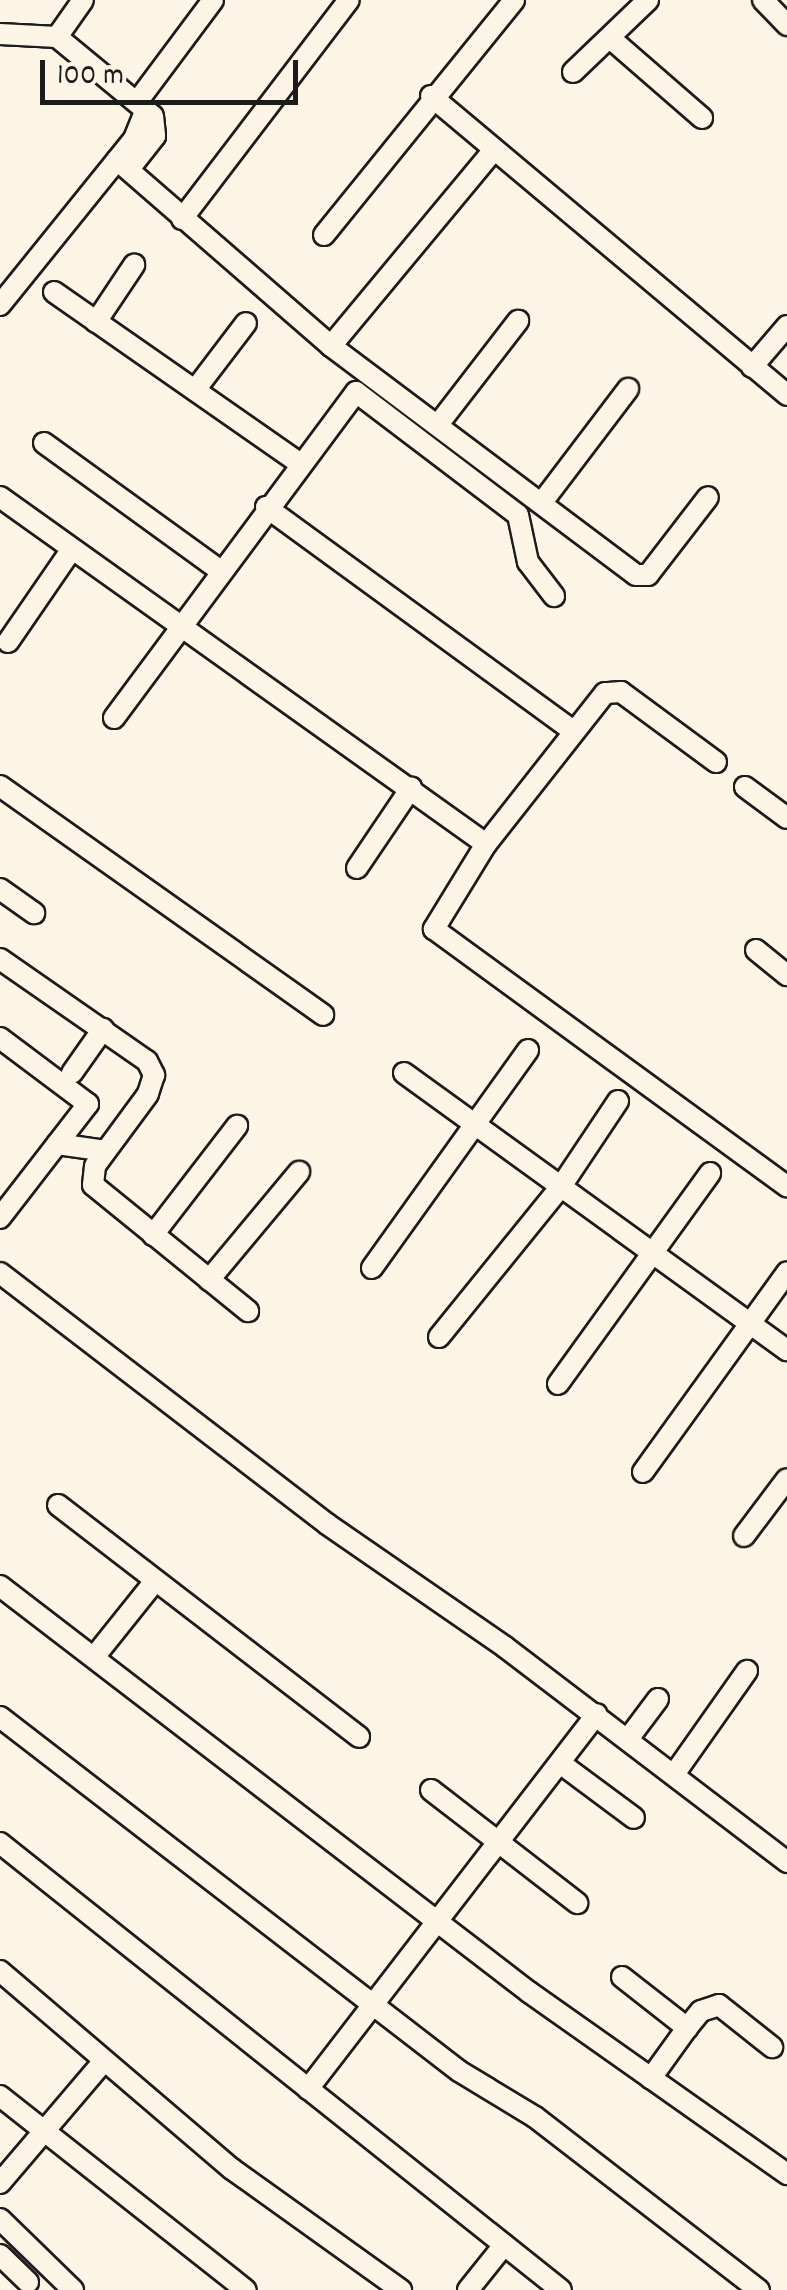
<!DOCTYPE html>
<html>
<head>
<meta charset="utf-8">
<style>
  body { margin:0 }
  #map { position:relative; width:787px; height:2290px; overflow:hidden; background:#fcf5e5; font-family:Dekko,sans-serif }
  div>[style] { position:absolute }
  .roads { filter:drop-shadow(2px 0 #1c1c1c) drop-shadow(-2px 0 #1c1c1c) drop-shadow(0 2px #1c1c1c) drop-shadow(0 -2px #1c1c1c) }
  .minor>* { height:20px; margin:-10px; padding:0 10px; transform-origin:10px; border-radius:10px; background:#fcf5e5 }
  span { translate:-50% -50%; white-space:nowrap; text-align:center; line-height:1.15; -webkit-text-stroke:10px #fcf5e5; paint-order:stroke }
  .scale { position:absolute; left:40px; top:60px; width:258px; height:45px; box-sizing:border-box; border:5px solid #1c1c1c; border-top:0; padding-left:12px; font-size:30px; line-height:35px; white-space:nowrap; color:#1c1c1c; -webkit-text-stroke:8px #fcf5e5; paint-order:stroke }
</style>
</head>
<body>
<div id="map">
  <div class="roads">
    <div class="minor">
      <i style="left:763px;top:0;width:35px;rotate:46deg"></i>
      <i style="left:0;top:34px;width:57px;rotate:3deg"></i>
      <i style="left:57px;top:37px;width:124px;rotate:39.5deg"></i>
      <i style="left:153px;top:116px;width:20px;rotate:84deg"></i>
      <i style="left:155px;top:136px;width:42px;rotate:128.2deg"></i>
      <i style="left:57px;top:37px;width:45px;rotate:-54.9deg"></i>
      <i style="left:610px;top:38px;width:122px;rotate:41deg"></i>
      <i style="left:573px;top:72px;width:104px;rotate:-43.8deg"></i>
      <i style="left:431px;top:96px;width:465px;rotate:40deg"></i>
      <i style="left:137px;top:102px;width:127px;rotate:-53.3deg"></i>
      <i style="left:117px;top:160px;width:284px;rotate:41deg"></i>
      <i style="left:331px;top:346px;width:381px;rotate:36.9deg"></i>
      <i style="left:636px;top:575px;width:12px"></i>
      <i style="left:648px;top:575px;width:98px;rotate:-52.4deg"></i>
      <i style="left:182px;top:219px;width:275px;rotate:-52.7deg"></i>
      <i style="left:324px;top:235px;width:302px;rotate:-51deg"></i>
      <i style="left:54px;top:292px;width:299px;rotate:34.9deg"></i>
      <i style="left:0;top:305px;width:213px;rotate:-51.1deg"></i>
      <i style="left:134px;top:139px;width:31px;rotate:-68deg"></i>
      <i style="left:96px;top:322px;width:69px;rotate:-56.3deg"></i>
      <i style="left:331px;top:346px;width:255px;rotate:-50.3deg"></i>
      <i style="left:752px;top:367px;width:54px;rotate:-49.5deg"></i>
      <i style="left:195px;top:390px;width:84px;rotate:-52.7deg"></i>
      <i style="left:440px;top:422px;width:128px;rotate:-52.3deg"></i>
      <i style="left:44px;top:443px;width:218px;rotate:35.9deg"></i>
      <i style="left:0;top:497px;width:597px;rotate:35.53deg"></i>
      <i style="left:543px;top:501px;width:141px;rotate:-52.8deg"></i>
      <i style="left:266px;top:507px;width:380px;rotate:36.1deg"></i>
      <i style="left:8px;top:642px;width:113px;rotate:-55.5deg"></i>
      <i style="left:114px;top:718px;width:406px;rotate:-53.4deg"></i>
      <i style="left:356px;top:392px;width:203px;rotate:37.2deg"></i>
      <i style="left:518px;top:515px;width:48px;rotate:78deg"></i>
      <i style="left:528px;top:562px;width:43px;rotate:52.6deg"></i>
      <i style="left:716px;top:762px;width:118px;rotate:-143.6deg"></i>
      <i style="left:621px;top:692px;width:16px;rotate:176deg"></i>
      <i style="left:605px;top:693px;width:192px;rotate:128.2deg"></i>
      <i style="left:486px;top:844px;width:100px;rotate:121.5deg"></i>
      <i style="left:434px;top:929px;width:437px;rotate:36.1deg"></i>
      <i style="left:0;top:786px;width:396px;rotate:35.3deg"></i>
      <i style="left:745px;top:787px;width:52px;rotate:36.4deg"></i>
      <i style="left:357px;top:868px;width:97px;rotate:-56deg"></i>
      <i style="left:0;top:889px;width:42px;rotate:35.2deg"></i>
      <i style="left:756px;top:950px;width:40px;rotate:39deg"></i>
      <i style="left:0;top:959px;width:179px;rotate:34.8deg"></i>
      <i style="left:147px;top:1061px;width:16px;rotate:63deg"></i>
      <i style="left:154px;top:1075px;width:20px;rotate:108deg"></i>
      <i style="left:148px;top:1094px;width:89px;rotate:126.4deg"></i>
      <i style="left:95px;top:1166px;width:19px;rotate:96deg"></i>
      <i style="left:93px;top:1185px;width:200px;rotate:39.1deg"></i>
      <i style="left:0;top:1038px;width:110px;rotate:36.9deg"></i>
      <i style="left:88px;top:1104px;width:144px;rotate:127.7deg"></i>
      <i style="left:72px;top:1073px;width:54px;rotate:-54.8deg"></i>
      <i style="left:404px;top:1073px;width:473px;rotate:35.9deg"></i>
      <i style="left:57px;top:1144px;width:49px;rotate:8.1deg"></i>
      <i style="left:153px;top:1235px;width:138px;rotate:-52.4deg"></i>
      <i style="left:372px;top:1268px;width:268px;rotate:-54.4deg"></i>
      <i style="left:0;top:1273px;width:412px;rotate:37.5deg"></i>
      <i style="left:327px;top:1524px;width:216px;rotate:34.6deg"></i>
      <i style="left:505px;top:1647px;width:355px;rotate:37.3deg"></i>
      <i style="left:209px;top:1280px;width:141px;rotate:-50.2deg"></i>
      <i style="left:439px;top:1337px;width:196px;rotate:-51deg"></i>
      <i style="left:562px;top:1185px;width:101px;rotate:-56.3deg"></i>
      <i style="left:558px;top:1384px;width:260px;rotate:-54.2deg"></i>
      <i style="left:643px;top:1472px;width:246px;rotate:-54.2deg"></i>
      <i style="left:58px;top:1505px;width:380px;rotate:37.6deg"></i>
      <i style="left:744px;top:1536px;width:71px;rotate:-53deg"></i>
      <i style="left:0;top:1586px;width:667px;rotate:37.51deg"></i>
      <i style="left:529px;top:1992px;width:316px;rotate:35.2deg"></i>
      <i style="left:95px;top:1656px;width:96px;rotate:-51.3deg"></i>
      <i style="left:0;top:1717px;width:580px;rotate:37.64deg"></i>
      <i style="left:459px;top:2071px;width:89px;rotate:31.2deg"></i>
      <i style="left:535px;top:2117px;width:283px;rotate:37.7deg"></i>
      <i style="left:628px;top:1739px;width:50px;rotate:-53.1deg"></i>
      <i style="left:560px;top:1763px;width:92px;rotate:36.6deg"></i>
      <i style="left:675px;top:1773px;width:125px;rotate:-54.8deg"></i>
      <i style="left:431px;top:1790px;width:185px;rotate:37.7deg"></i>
      <i style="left:0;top:1843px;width:717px;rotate:38.55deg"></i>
      <i style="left:0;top:1971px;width:305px;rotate:40.5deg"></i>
      <i style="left:232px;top:2169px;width:208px;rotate:35.6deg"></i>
      <i style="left:622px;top:1977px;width:83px;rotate:38.1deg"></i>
      <i style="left:687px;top:2028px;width:62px;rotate:125.8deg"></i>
      <i style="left:687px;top:2028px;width:22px;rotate:-51deg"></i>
      <i style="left:701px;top:2011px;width:19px;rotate:-18deg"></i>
      <i style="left:719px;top:2005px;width:68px;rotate:38.4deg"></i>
      <i style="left:308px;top:2089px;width:473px;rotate:-52.4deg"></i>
      <i style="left:0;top:2096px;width:313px;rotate:38.3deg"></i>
      <i style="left:0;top:2183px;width:157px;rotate:-49.6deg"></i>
      <i style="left:0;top:2219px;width:102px;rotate:44.2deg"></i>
      <i style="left:0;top:2255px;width:39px;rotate:44deg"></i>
      <i style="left:468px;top:2290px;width:58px;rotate:-51.3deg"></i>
    </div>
  </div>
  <div class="scale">100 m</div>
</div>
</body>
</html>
